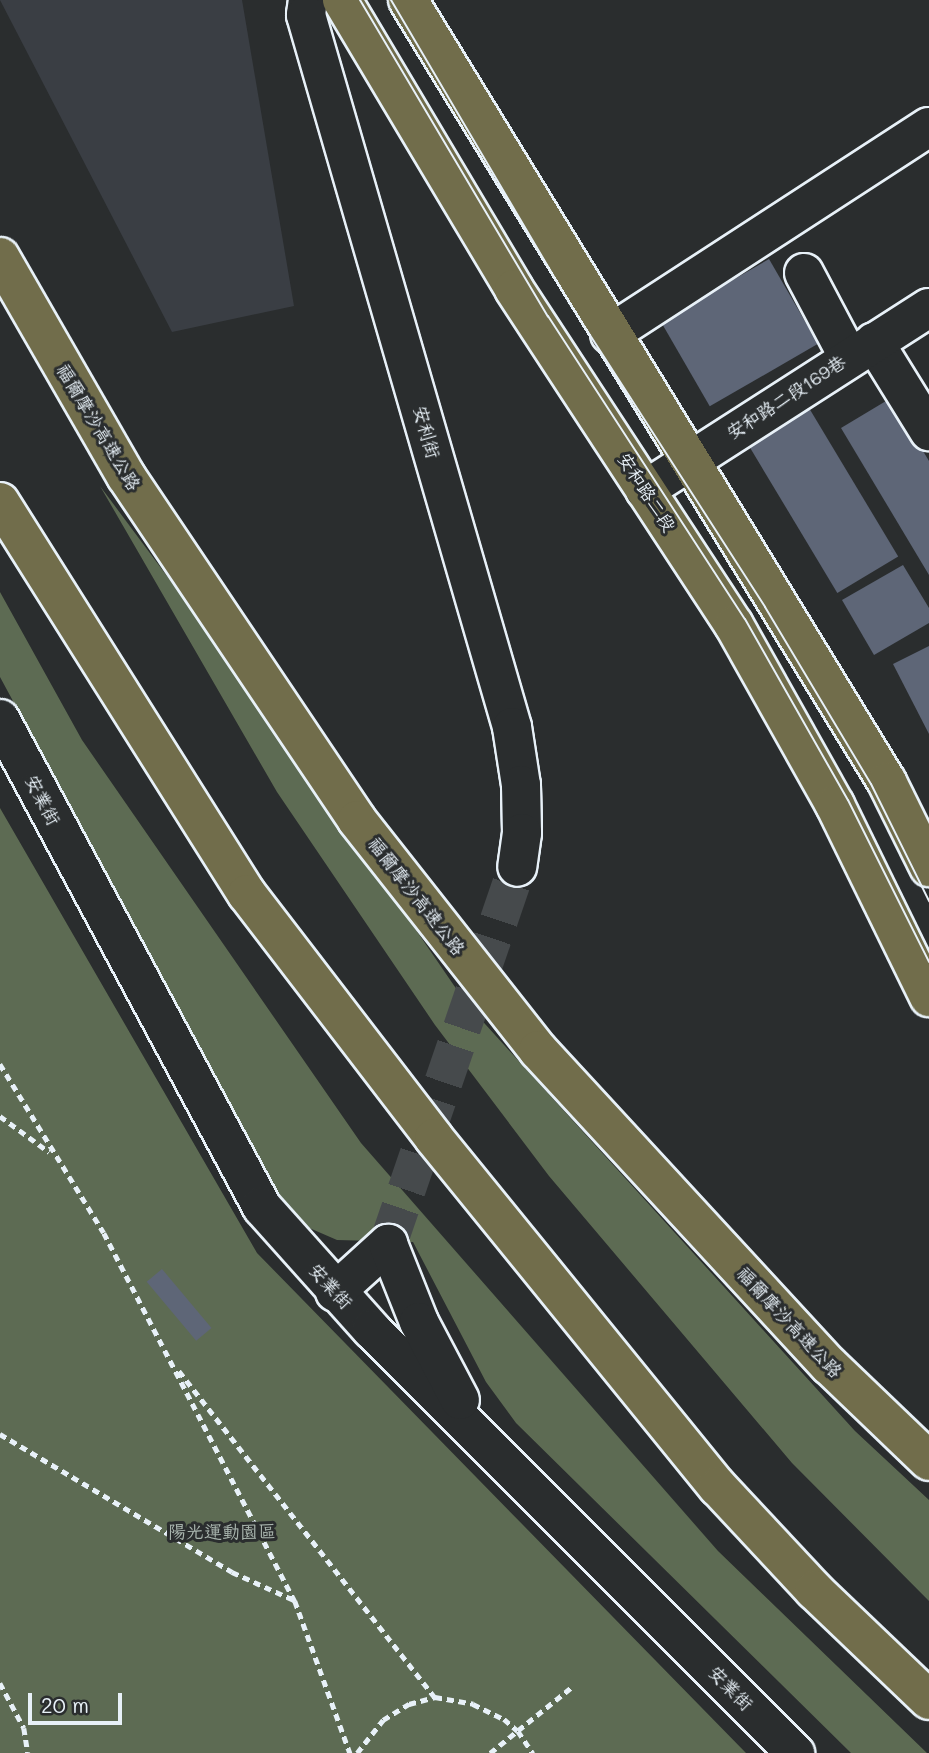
<!DOCTYPE html>
<html>
<head>
<meta charset="utf-8">
<style>
  body { margin:0 }
  #map { position:relative; width:929px; height:1753px; overflow:hidden; background:#2a2d2e; font-family:Mali,"LXGW WenKai TC",sans-serif }
  div>[style] { position:absolute }
  .built>* { inset:0; background:#3a3e44 }
  .green>* { inset:0; background:#5d6b53 }
  .building>* { inset:0; background:#5e6677; transform-origin:0 0 }
  .minor-tunnel>* { height:38px; margin-top:-19px; transform-origin:0; background:repeating-linear-gradient(90deg,#464a4c 0 38px,transparent 0 57px) }
  .path>* { height:4.5px; margin-top:-2.25px; transform-origin:0; background:repeating-linear-gradient(90deg,#e8f1f8 0 7px,transparent 0 12px) }
  .roads { filter:drop-shadow(2px 0 #e8f1f8) drop-shadow(-2px 0 #e8f1f8) drop-shadow(0 2px #e8f1f8) drop-shadow(0 -2px #e8f1f8) }
  .minor>* { height:38px; margin:-19px; padding:0 19px; transform-origin:19px; border-radius:19px; background:#2a2d2e }
  .major>* { height:38px; margin:-19px; padding:0 19px; transform-origin:19px; border-radius:19px; background:#716d4b }
  .highway>* { height:38px; margin:-19px; padding:0 19px; transform-origin:19px; border-radius:19px; background:#716d4b }
  .tram>* { height:2px; margin:-1px; padding:0 1px; transform-origin:1px; border-radius:1px; background:#e8f1f8 }
  span { translate:-50% -50%; white-space:nowrap; text-align:center; line-height:1.15; -webkit-text-stroke:6px #2a2d2e; paint-order:stroke }
  .street-label { font-size:18px; color:#e8f1f8 }
  .park-label { font-size:18px; color:#a9b5ae }
  .scale { position:absolute; left:28px; top:1693px; width:94px; height:32px; box-sizing:border-box; border:4px solid #e8f1f8; border-top:0; padding-left:9px; font-size:21px; line-height:24px; white-space:nowrap; color:#e8f1f8; -webkit-text-stroke:5px #2a2d2e; paint-order:stroke }
</style>
</head>
<body>
<div id="map">
  <div class="built">
    <i style="clip-path:polygon(0 0,242px 0,294px 306px,172px 332px)"></i>
  </div>
  <div class="green">
    <i style="clip-path:polygon(100px 486px,248px 685px,466px 1003px,855px 1431px,929px 1500px,929px 1601px,792px 1463px,549px 1176px,435px 1025px,277px 792px)"></i>
    <i style="clip-path:polygon(0 592px,82px 740px,361px 1143px,718px 1551px,927px 1753px,851px 1753px,516px 1423px,486px 1382px,413px 1242px,337px 1240px,307px 1227px,285px 1205px,0 677px)"></i>
    <i style="clip-path:polygon(0 808px,257px 1253px,746px 1753px,0 1753px)"></i>
  </div>
  <div class="building">
    <i style="left:769px;top:259px;width:98px;height:125px;rotate:60deg"></i>
    <i style="clip-path:polygon(891px 398px,929px 461px,929px 575px,841px 428px)"></i>
    <i style="left:806px;top:403px;width:179px;height:71px;rotate:59deg"></i>
    <i style="clip-path:polygon(903px 565px,929px 608px,929px 623px,874px 655px,842px 600px)"></i>
    <i style="clip-path:polygon(929px 646px,929px 734px,893px 664px)"></i>
    <i style="left:162px;top:1269px;width:77px;height:20px;rotate:50deg"></i>
  </div>
  <div class="minor-tunnel">
    <i style="left:388px;top:1244px;width:398px;rotate:-71.1deg"></i>
  </div>
  <div class="path">
    <i style="left:0;top:1064px;width:198px;rotate:58.4deg"></i>
    <i style="left:104px;top:1233px;width:415px;rotate:62.6deg"></i>
    <i style="left:295px;top:1601px;width:162px;rotate:70.1deg"></i>
    <i style="left:0;top:1116px;width:61px;rotate:36.3deg"></i>
    <i style="left:179px;top:1371px;width:415px;rotate:51.9deg"></i>
    <i style="left:0;top:1434px;width:270px;rotate:30.7deg"></i>
    <i style="left:232px;top:1572px;width:68px;rotate:24.3deg"></i>
    <i style="left:0;top:1683px;width:51px;rotate:61.9deg"></i>
    <i style="left:24px;top:1728px;width:25px;rotate:81deg"></i>
    <i style="left:357px;top:1753px;width:42px;rotate:-51.8deg"></i>
    <i style="left:383px;top:1720px;width:31px;rotate:-32deg"></i>
    <i style="left:409px;top:1704px;width:27px;rotate:-15deg"></i>
    <i style="left:435px;top:1697px;width:39px;rotate:10deg"></i>
    <i style="left:473px;top:1704px;width:34px;rotate:26deg"></i>
    <i style="left:504px;top:1719px;width:18px;rotate:41deg"></i>
    <i style="left:518px;top:1731px;width:27px;rotate:56deg"></i>
    <i style="left:490px;top:1753px;width:107px;rotate:-38.9deg"></i>
  </div>
  <div class="roads">
    <div class="minor">
      <i style="left:308px;top:0;width:15px;rotate:98deg"></i>
      <i style="left:306px;top:15px;width:741px;rotate:73.86deg"></i>
      <i style="left:512px;top:727px;width:59px;rotate:81.2deg"></i>
      <i style="left:521px;top:785px;width:48px;rotate:88.8deg"></i>
      <i style="left:522px;top:833px;width:34px;rotate:98deg"></i>
      <i style="left:804px;top:273px;width:94px;rotate:62.1deg"></i>
      <i style="left:610px;top:334px;width:380px;rotate:-33deg"></i>
      <i style="left:874px;top:342px;width:105px;rotate:58.3deg"></i>
      <i style="left:645px;top:490px;width:337px;rotate:-32.7deg"></i>
      <i style="left:0;top:719px;width:554px;rotate:61.77deg"></i>
      <i style="left:262px;top:1207px;width:164px;rotate:48.2deg"></i>
      <i style="left:371px;top:1329px;width:600px;rotate:45deg"></i>
      <i style="left:335px;top:1292px;width:72px;rotate:-42.2deg"></i>
      <i style="left:388px;top:1244px;width:84px;rotate:68.3deg"></i>
      <i style="left:419px;top:1322px;width:88px;rotate:62.3deg"></i>
    </div>
    <div class="major">
      <i style="left:342px;top:0;width:336px;rotate:59.2deg"></i>
      <i style="left:514px;top:289px;width:402px;rotate:56.8deg"></i>
      <i style="left:734px;top:625px;width:206px;rotate:60.7deg"></i>
      <i style="left:835px;top:805px;width:214px;rotate:63.9deg"></i>
      <i style="left:408px;top:0;width:917px;rotate:58.51deg"></i>
      <i style="left:887px;top:782px;width:95px;rotate:63.7deg"></i>
    </div>
    <div class="highway">
      <i style="left:0;top:257px;width:253px;rotate:60.1deg"></i>
      <i style="left:126px;top:476px;width:414px;rotate:56.1deg"></i>
      <i style="left:357px;top:820px;width:293px;rotate:51.8deg"></i>
      <i style="left:538px;top:1050px;width:430px;rotate:47.3deg"></i>
      <i style="left:830px;top:1366px;width:137px;rotate:43.8deg"></i>
      <i style="left:0;top:502px;width:463px;rotate:57.8deg"></i>
      <i style="left:247px;top:894px;width:307px;rotate:52.5deg"></i>
      <i style="left:434px;top:1138px;width:450px;rotate:50.9deg"></i>
      <i style="left:718px;top:1487px;width:141px;rotate:47deg"></i>
      <i style="left:814px;top:1590px;width:159px;rotate:43.7deg"></i>
    </div>
  </div>
  <div class="tram">
    <i style="left:360px;top:0;width:368px;rotate:59.3deg"></i>
    <i style="left:548px;top:316px;width:361px;rotate:57deg"></i>
    <i style="left:745px;top:619px;width:208px;rotate:60.4deg"></i>
    <i style="left:848px;top:800px;width:181px;rotate:63.4deg"></i>
    <i style="left:391px;top:0;width:349px;rotate:59.5deg"></i>
    <i style="left:568px;top:301px;width:364px;rotate:57.2deg"></i>
    <i style="left:765px;top:607px;width:206px;rotate:59.1deg"></i>
    <i style="left:871px;top:784px;width:131px;rotate:63.6deg"></i>
  </div>
  <div class="street-label">
    <span style="left:786px;top:397px;rotate:-33deg">安和路二段169巷</span>
    <span style="left:99px;top:427px;rotate:59deg">福爾摩沙高速公路</span>
    <span style="left:427px;top:432px;rotate:74deg">安利街</span>
    <span style="left:647px;top:492px;rotate:57deg">安和路二段</span>
    <span style="left:43px;top:800px;rotate:62deg">安業街</span>
    <span style="left:417px;top:896px;rotate:52deg">福爾摩沙高速公路</span>
    <span style="left:331px;top:1286px;rotate:47deg">安業街</span>
    <span style="left:790px;top:1322px;rotate:47deg">福爾摩沙高速公路</span>
    <span style="left:731px;top:1688px;rotate:45deg">安業街</span>
  </div>
  <div class="park-label">
    <span style="left:222px;top:1531px">陽光運動園區</span>
  </div>
  <div class="scale">20 m</div>
</div>
</body>
</html>
